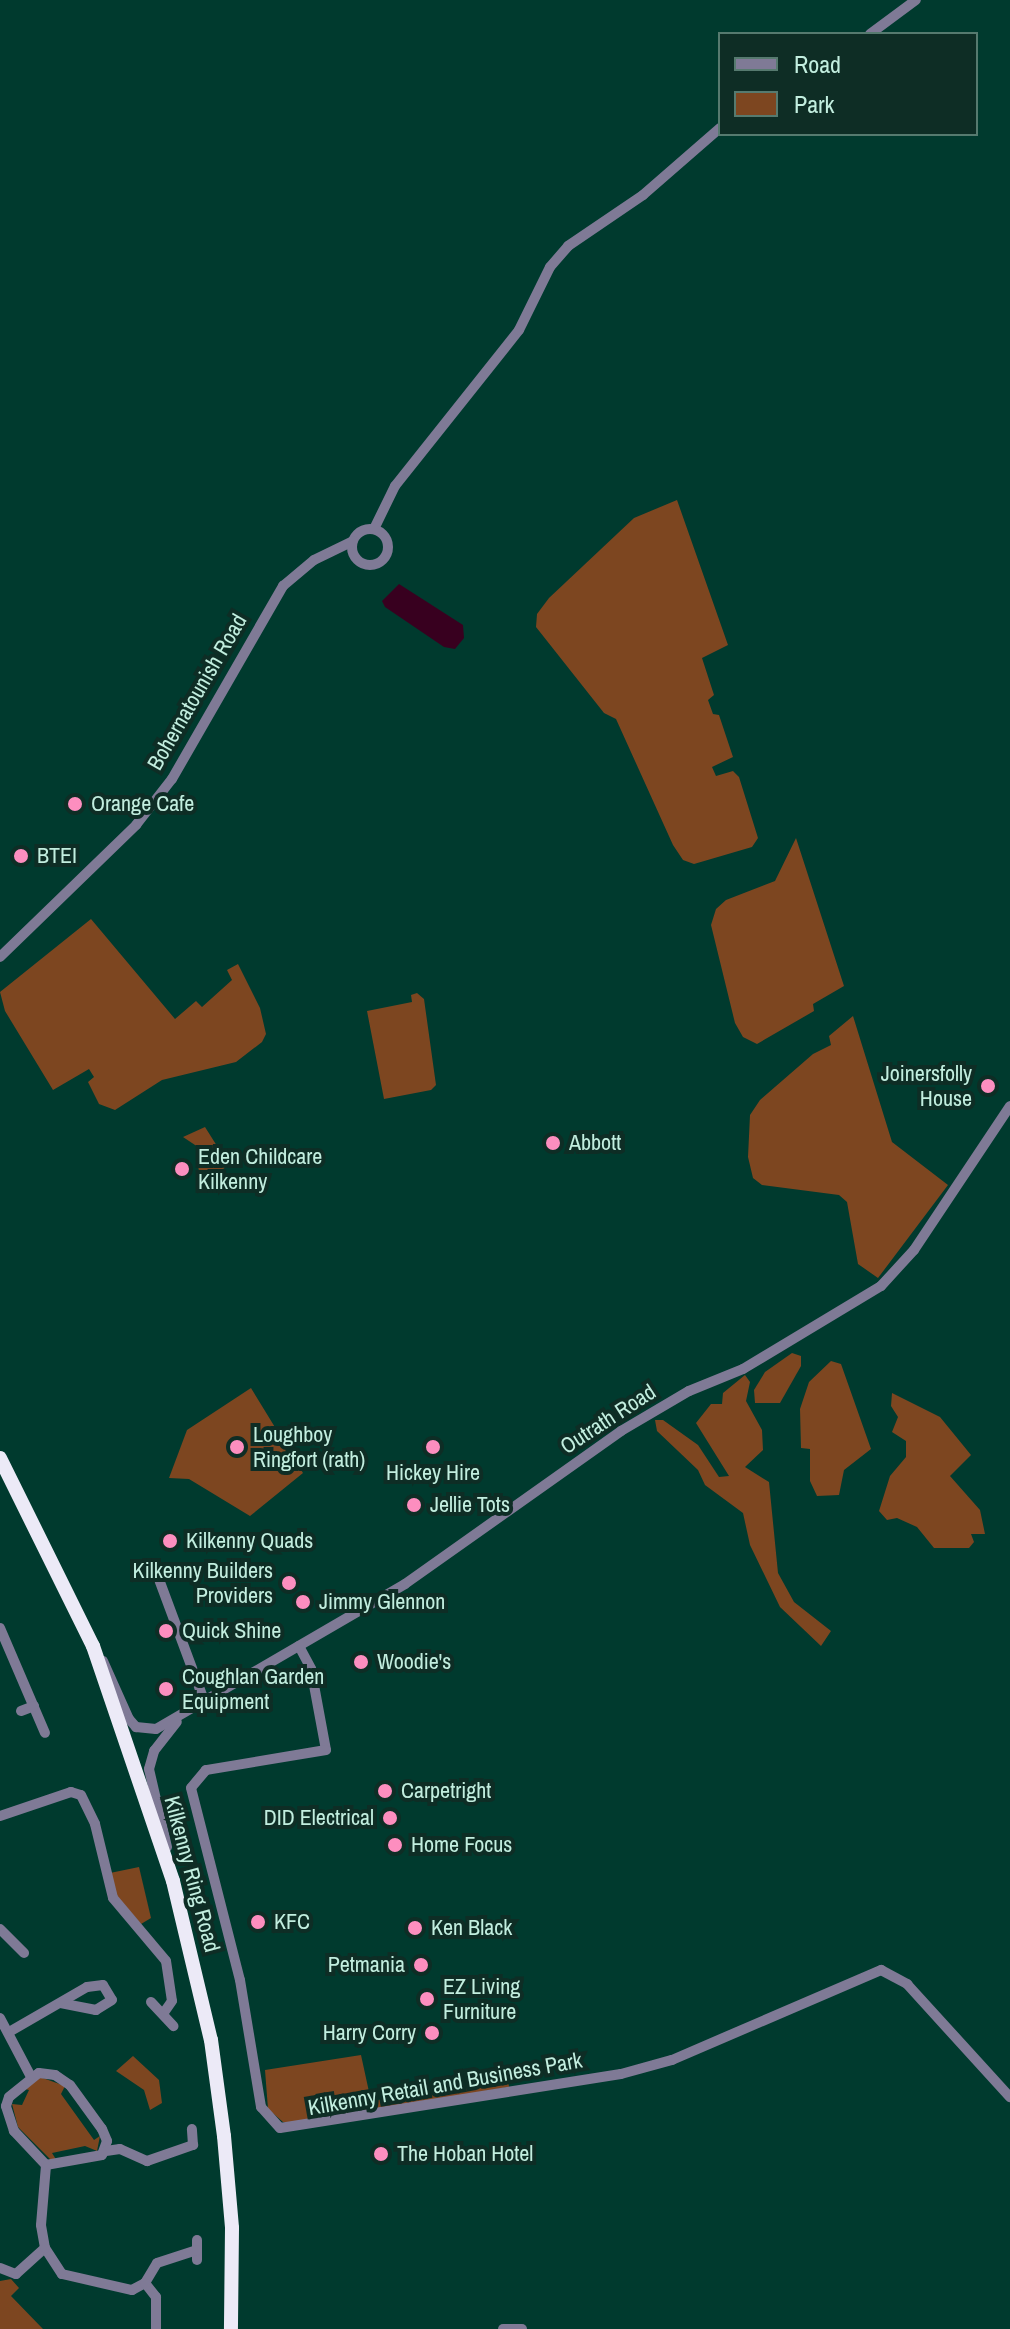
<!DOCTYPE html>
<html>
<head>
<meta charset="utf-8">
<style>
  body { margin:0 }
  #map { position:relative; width:1010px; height:2329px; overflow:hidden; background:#003a2e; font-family:"Archivo Narrow",sans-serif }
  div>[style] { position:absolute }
  .green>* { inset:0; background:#7d4620 }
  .water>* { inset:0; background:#38001f }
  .minor>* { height:10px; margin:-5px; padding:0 5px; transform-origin:5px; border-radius:5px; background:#7f7a96 }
  .minor>.ring { margin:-5px; padding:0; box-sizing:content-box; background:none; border:10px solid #7f7a96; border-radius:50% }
  .highway>* { height:14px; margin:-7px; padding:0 7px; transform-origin:7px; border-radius:7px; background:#eceaf7 }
  .dots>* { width:22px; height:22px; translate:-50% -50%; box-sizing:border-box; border:4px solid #0e2d25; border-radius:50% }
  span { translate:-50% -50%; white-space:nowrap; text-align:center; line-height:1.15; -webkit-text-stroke:8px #0e2d25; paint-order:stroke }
  .street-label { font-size:22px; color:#c2eedf }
  .poi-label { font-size:22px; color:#c2eedf }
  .left { translate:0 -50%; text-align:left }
  .right { translate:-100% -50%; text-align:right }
  .legend { position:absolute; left:718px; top:32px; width:260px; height:104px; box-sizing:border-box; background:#0e2d25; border:2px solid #567a6f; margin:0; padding:10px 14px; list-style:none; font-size:24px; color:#c2eedf }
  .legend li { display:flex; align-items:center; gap:16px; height:40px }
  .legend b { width:40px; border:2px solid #567a6f }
</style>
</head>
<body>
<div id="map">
  <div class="green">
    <i style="clip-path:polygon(677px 500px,728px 645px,702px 658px,714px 695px,708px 700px,713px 714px,719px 715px,733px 757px,712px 767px,716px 776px,733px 771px,739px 777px,758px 838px,752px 847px,694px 864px,683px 860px,673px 845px,616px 719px,604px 713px,536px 627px,537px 614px,549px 598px,634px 518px)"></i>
    <i style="clip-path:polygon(796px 838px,844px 986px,813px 1004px,814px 1011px,757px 1044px,743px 1037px,735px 1023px,711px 925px,716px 909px,726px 900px,775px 881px)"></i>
    <i style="clip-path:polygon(91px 919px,175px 1019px,196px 1001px,202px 1007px,232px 980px,227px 970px,238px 964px,260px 1008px,266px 1034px,262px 1042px,236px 1062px,162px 1080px,115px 1110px,99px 1104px,88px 1082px,94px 1077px,89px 1069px,53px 1090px,5px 1011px,0 992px)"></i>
    <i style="clip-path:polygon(417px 993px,424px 999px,436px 1085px,431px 1090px,384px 1099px,367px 1011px,412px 1002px,411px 995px)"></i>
    <i style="clip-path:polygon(853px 1016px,892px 1142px,948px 1185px,878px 1278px,858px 1264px,847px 1202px,839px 1195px,762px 1185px,753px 1178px,748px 1157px,750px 1115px,760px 1100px,813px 1054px,831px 1045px,829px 1036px)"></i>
    <i style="clip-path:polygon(205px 1127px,229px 1165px,201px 1184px,197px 1159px,204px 1151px,183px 1137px)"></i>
    <i style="clip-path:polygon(792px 1353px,801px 1356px,801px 1366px,780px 1403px,755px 1403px,754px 1390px,765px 1372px)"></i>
    <i style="clip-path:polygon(831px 1361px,841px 1364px,871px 1449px,844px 1470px,839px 1495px,817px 1496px,810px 1481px,810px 1449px,801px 1448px,800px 1409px,809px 1382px)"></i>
    <i style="clip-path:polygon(745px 1375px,750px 1382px,746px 1401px,762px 1430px,763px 1450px,745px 1467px,769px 1482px,778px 1573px,794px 1602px,831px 1631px,821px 1646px,780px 1607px,750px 1545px,743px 1513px,705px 1485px,698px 1470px,657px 1431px,655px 1420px,663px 1420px,698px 1445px,719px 1477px,729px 1476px,696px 1423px,711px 1404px,722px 1404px,723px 1393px)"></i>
    <i style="clip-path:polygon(251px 1388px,303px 1473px,250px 1516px,189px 1479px,169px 1478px,187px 1430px)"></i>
    <i style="clip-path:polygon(892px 1393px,940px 1417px,971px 1455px,950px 1476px,980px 1510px,985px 1534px,971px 1534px,974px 1542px,969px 1548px,934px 1548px,917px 1527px,897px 1518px,887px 1520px,879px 1511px,890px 1476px,906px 1457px,906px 1441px,892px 1432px,898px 1417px,891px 1406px)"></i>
    <i style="clip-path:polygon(139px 1867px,151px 1918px,141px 1924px,115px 1894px,110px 1873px)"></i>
    <i style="clip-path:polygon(361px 2055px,371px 2101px,508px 2079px,509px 2087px,299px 2123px,283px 2122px,268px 2109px,265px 2070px)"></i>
    <i style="clip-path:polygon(133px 2056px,159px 2080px,162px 2103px,150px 2110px,144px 2090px,116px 2071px)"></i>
    <i style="clip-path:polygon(40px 2077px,65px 2086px,61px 2094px,94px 2140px,100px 2136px,97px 2151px,85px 2146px,52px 2153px,57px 2161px,52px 2161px,18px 2127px,12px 2104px,22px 2105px,29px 2090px,21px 2088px)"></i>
    <i style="clip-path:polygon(11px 2279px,19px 2288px,11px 2296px,43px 2329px,0 2329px,0 2281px)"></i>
  </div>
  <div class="water">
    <i style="clip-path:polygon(399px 584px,463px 625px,464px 638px,455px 649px,444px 647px,385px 607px,382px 601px)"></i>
  </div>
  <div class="minor">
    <i style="left:870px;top:34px;width:57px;rotate:-36.5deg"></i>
    <i class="ring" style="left:352px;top:529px;width:26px;height:26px"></i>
    <i style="left:374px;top:529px;width:48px;rotate:-64deg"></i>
    <i style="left:395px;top:486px;width:199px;rotate:-51.5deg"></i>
    <i style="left:519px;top:330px;width:70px;rotate:-63.8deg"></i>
    <i style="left:550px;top:267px;width:28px;rotate:-49deg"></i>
    <i style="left:568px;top:246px;width:91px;rotate:-34.2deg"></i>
    <i style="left:643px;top:195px;width:102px;rotate:-41deg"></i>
    <i style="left:0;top:957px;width:190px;rotate:-44.1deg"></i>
    <i style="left:136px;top:825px;width:58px;rotate:-52deg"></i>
    <i style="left:172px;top:779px;width:223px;rotate:-60.1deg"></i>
    <i style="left:283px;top:586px;width:40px;rotate:-40deg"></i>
    <i style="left:314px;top:560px;width:43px;rotate:-26deg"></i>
    <i style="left:157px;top:1574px;width:138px;rotate:69.6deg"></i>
    <i style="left:0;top:1628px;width:114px;rotate:66.8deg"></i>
    <i style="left:299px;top:1646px;width:26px;rotate:62deg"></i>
    <i style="left:311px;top:1669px;width:82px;rotate:79.5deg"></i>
    <i style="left:326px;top:1750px;width:122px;rotate:170.5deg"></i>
    <i style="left:206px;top:1770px;width:23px;rotate:130deg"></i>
    <i style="left:191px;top:1788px;width:198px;rotate:75.7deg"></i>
    <i style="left:240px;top:1980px;width:129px;rotate:80.6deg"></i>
    <i style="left:261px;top:2107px;width:28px;rotate:48deg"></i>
    <i style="left:280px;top:2128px;width:345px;rotate:-9deg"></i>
    <i style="left:621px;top:2074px;width:53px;rotate:-15.4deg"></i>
    <i style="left:672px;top:2060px;width:228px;rotate:-23.3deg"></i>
    <i style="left:881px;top:1970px;width:30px;rotate:28deg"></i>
    <i style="left:907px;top:1984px;width:153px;rotate:47.7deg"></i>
    <i style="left:103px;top:1661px;width:64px;rotate:65.9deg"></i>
    <i style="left:129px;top:1719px;width:11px;rotate:49deg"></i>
    <i style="left:136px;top:1727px;width:20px;rotate:6deg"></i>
    <i style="left:156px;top:1729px;width:288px;rotate:-30.2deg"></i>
    <i style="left:405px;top:1584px;width:265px;rotate:-35.3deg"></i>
    <i style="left:621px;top:1431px;width:79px;rotate:-30.5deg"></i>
    <i style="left:689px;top:1391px;width:58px;rotate:-22.2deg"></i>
    <i style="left:743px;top:1369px;width:161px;rotate:-31deg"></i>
    <i style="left:881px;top:1286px;width:49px;rotate:-47.5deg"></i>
    <i style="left:914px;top:1250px;width:173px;rotate:-56.3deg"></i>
    <i style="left:21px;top:1711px;width:14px;rotate:-21deg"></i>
    <i style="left:0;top:1816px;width:75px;rotate:-18.7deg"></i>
    <i style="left:71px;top:1792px;width:10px;rotate:17deg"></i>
    <i style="left:81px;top:1795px;width:32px;rotate:64deg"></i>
    <i style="left:95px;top:1824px;width:76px;rotate:76.3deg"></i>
    <i style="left:113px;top:1898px;width:82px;rotate:49.9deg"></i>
    <i style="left:166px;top:1961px;width:40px;rotate:81.5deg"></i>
    <i style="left:172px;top:2001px;width:16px;rotate:125deg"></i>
    <i style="left:167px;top:1847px;width:80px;rotate:-103deg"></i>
    <i style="left:149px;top:1769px;width:19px;rotate:-74deg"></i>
    <i style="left:154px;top:1751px;width:37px;rotate:-52deg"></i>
    <i style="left:0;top:1929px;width:34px;rotate:45deg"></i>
    <i style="left:151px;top:2002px;width:33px;rotate:47deg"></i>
    <i style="left:0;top:2018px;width:64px;rotate:62.2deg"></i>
    <i style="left:9px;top:2032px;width:90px;rotate:-30deg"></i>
    <i style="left:87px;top:1987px;width:16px;rotate:-7deg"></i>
    <i style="left:103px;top:1985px;width:17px;rotate:59deg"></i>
    <i style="left:112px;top:2000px;width:19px;rotate:148deg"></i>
    <i style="left:96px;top:2010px;width:36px;rotate:-169deg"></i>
    <i style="left:39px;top:2073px;width:16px;rotate:7deg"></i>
    <i style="left:55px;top:2075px;width:18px;rotate:34deg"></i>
    <i style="left:70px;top:2085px;width:54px;rotate:54deg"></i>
    <i style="left:102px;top:2129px;width:13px;rotate:67deg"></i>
    <i style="left:107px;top:2141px;width:15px;rotate:110deg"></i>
    <i style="left:102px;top:2155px;width:57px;rotate:169.9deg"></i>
    <i style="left:46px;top:2165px;width:47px;rotate:-133.3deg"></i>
    <i style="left:14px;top:2131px;width:26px;rotate:-108deg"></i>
    <i style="left:6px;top:2106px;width:9px;rotate:-72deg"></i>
    <i style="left:9px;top:2097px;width:38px;rotate:-39deg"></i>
    <i style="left:106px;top:2151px;width:14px;rotate:-8deg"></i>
    <i style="left:120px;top:2149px;width:30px;rotate:24deg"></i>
    <i style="left:147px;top:2161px;width:49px;rotate:-19.2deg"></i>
    <i style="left:193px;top:2145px;width:16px;rotate:-94deg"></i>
    <i style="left:197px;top:2240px;width:20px;rotate:90deg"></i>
    <i style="left:45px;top:2248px;width:31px;rotate:57deg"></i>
    <i style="left:62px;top:2274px;width:72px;rotate:12.9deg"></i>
    <i style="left:132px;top:2290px;width:15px;rotate:-28deg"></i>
    <i style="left:145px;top:2283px;width:23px;rotate:-59deg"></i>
    <i style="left:157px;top:2263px;width:42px;rotate:-18deg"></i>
    <i style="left:0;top:2268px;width:17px;rotate:21deg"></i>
    <i style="left:16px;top:2274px;width:39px;rotate:-42deg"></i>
    <i style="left:45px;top:2248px;width:23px;rotate:-100deg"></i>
    <i style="left:41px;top:2225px;width:60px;rotate:-85.2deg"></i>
    <i style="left:145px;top:2283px;width:18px;rotate:52deg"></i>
    <i style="left:156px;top:2297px;width:32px;rotate:90deg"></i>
    <i style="left:503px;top:2329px;width:19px"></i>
  </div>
  <div class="highway">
    <i style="left:0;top:1458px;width:210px;rotate:63.7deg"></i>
    <i style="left:93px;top:1646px;width:248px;rotate:71.2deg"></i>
    <i style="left:173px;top:1881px;width:163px;rotate:76.6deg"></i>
    <i style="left:211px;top:2040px;width:97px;rotate:82.3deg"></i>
    <i style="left:224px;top:2136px;width:92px;rotate:85deg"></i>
    <i style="left:232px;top:2228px;width:101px;rotate:90.6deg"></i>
  </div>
  <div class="dots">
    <i style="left:75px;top:804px;background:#fd8ebf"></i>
    <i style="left:21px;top:856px;background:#fd8ebf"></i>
    <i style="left:988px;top:1086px;background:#fd8ebf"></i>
    <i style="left:553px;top:1143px;background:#fd8ebf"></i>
    <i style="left:182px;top:1169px;background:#fd8ebf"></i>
    <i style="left:237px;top:1447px;background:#fd8ebf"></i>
    <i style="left:433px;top:1447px;background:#fd8ebf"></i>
    <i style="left:414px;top:1505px;background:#fd8ebf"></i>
    <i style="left:170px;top:1541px;background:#fd8ebf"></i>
    <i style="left:289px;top:1583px;background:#fd8ebf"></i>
    <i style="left:303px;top:1602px;background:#fd8ebf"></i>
    <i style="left:166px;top:1631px;background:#fd8ebf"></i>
    <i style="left:361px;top:1662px;background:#fd8ebf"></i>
    <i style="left:166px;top:1689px;background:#fd8ebf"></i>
    <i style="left:385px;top:1791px;background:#fd8ebf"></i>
    <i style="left:390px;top:1818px;background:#fd8ebf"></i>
    <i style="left:395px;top:1845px;background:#fd8ebf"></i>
    <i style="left:258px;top:1922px;background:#fd8ebf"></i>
    <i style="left:415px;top:1928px;background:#fd8ebf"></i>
    <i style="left:421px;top:1965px;background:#fd8ebf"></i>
    <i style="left:427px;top:1999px;background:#fd8ebf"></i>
    <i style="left:432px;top:2033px;background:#fd8ebf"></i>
    <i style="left:381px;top:2154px;background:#fd8ebf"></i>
  </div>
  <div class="street-label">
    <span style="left:197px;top:692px;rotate:-60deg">Bohernatounish Road</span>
    <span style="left:608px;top:1419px;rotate:-33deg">Outrath Road</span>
    <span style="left:192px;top:1874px;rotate:75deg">Kilkenny Ring Road</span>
    <span style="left:445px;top:2084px;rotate:-10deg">Kilkenny Retail and Business Park</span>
  </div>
  <div class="poi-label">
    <span class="left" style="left:91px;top:804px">Orange Cafe</span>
    <span class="left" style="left:37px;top:856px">BTEI</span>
    <span class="right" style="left:972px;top:1086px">Joinersfolly<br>House</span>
    <span class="left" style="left:569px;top:1143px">Abbott</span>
    <span class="left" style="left:198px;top:1169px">Eden Childcare<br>Kilkenny</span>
    <span class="left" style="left:253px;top:1447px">Loughboy<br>Ringfort (rath)</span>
    <span style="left:433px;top:1473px">Hickey Hire</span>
    <span class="left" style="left:430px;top:1505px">Jellie Tots</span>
    <span class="left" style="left:186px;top:1541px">Kilkenny Quads</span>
    <span class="right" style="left:273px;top:1583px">Kilkenny Builders<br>Providers</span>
    <span class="left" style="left:319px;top:1602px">Jimmy Glennon</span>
    <span class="left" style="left:182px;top:1631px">Quick Shine</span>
    <span class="left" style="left:377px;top:1662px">Woodie's</span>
    <span class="left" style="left:182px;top:1689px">Coughlan Garden<br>Equipment</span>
    <span class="left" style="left:401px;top:1791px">Carpetright</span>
    <span class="right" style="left:374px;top:1818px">DID Electrical</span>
    <span class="left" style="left:411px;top:1845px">Home Focus</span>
    <span class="left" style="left:274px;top:1922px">KFC</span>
    <span class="left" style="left:431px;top:1928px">Ken Black</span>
    <span class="right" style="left:405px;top:1965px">Petmania</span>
    <span class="left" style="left:443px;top:1999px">EZ Living<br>Furniture</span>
    <span class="right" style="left:416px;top:2033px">Harry Corry</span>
    <span class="left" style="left:397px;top:2154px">The Hoban Hotel</span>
  </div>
  <ul class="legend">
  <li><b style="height:10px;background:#7f7a96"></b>Road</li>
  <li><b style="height:22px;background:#7d4620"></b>Park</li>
  </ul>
</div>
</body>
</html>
